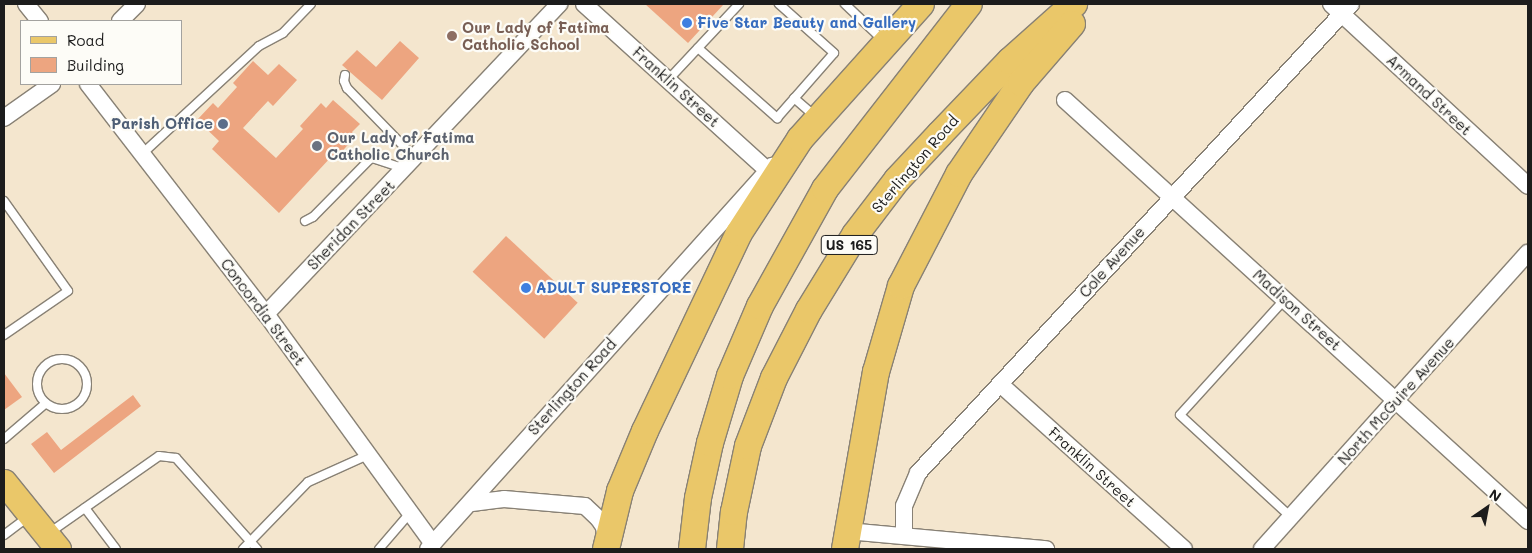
<!DOCTYPE html>
<html>
<head>
<meta charset="utf-8">
<style>
  body { margin:0 }
  #map { position:relative; width:1532px; height:553px; overflow:hidden; background:#f4e6ce; font-family:Mali,sans-serif }
  div>[style] { position:absolute }
  .building>* { inset:0; background:#eda580; transform-origin:0 0 }
  .roads { filter:drop-shadow(1px 0 #888175) drop-shadow(-1px 0 #888175) drop-shadow(0 1px #888175) drop-shadow(0 -1px #888175) }
  .service>* { height:8px; margin:-4px; padding:0 4px; transform-origin:4px; border-radius:4px; background:#fff }
  .service>.ring { margin:-4px; padding:0; box-sizing:content-box; background:none; border:8px solid #fff; border-radius:50% }
  .minor>* { height:16px; margin:-8px; padding:0 8px; transform-origin:8px; border-radius:8px; background:#fff }
  .primary>* { height:25px; margin:-12.5px; padding:0 12.5px; transform-origin:12.5px; border-radius:12.5px; background:#eac769 }
  .trunk>* { height:26px; margin:-13px; padding:0 13px; transform-origin:13px; border-radius:13px; background:#eac769 }
  .dots>* { width:14px; height:14px; translate:-50% -50%; box-sizing:border-box; border:2px solid #fdfcf7; border-radius:50% }
  span { translate:-50% -50%; white-space:nowrap; text-align:center; line-height:1.15; -webkit-text-stroke:4.5px #fdfcf7; paint-order:stroke }
  .shield-label span { padding:1px 4px; background:#fdfcf7; border:1px solid; border-radius:4px; -webkit-text-stroke-width:0 }
  .shield-label { font-size:14px; color:#1c1c1c; font-weight:700 }
  .shop-label { font-size:15px; color:#366cbe; font-weight:700 }
  .left { translate:0 -50%; text-align:left }
  .education-label { font-size:15px; color:#785e54; font-weight:700 }
  .street-label { font-size:15px; color:#1c1c1c }
  .service-label { font-size:15px; color:#4e5e75; font-weight:700 }
  .right { translate:-100% -50%; text-align:right }
  .worship-label { font-size:15px; color:#5b616d; font-weight:700 }
  .frame { position:absolute; inset:0; border:5px solid #1c1c1c; pointer-events:none }
  .legend { position:absolute; left:20px; top:20px; width:162px; height:65px; box-sizing:border-box; background:#fdfcf7; border:1px solid #a3a29f; margin:0; padding:6px 9px; list-style:none; font-size:15px; color:#1c1c1c }
  .legend li { display:flex; align-items:center; gap:10px; height:25px }
  .legend b { width:25px; border:1px solid #a3a29f }
  .north { position:absolute; left:1462px; top:483px; width:50px; height:50px; -webkit-text-stroke:4px #fdfcf7; paint-order:stroke; rotate:33deg; font-size:14px; font-weight:700; line-height:20px; text-align:center; color:#1c1c1c }
  .north::after { content:''; display:block; margin:auto; width:18px; height:22px; background:#1c1c1c; clip-path:polygon(50% 0,100% 100%,50% 72%,0 100%) }
</style>
</head>
<body>
<div id="map">
  <div class="building">
    <i style="clip-path:polygon(645px 4px,724px 4px,688px 43px)"></i>
    <i style="clip-path:polygon(400px 41px,419px 58px,382px 100px,342px 65px,357px 50px,376px 67px)"></i>
    <i style="clip-path:polygon(253px 61px,268px 75px,279px 64px,297px 80px,273px 106px,268px 101px,243px 128px,276px 158px,303px 129px,300px 126px,321px 103px,326px 108px,333px 100px,360px 124px,352px 132px,356px 136px,335px 159px,332px 156px,279px 213px,212px 149px,219px 141px,197px 120px,213px 103px,218px 108px,237px 87px,233px 83px)"></i>
    <i style="left:506px;top:236px;width:98px;height:49px;rotate:43deg"></i>
    <i style="clip-path:polygon(4px 373px,22px 397px,4px 410px)"></i>
    <i style="clip-path:polygon(133px 395px,141px 406px,54px 473px,31px 444px,47px 432px,61px 450px)"></i>
  </div>
  <div class="roads">
    <div class="service">
      <i style="left:845px;top:4px;width:52px;rotate:43.5deg"></i>
      <i style="left:698px;top:48px;width:106px;rotate:41.5deg"></i>
      <i style="left:777px;top:118px;width:86px;rotate:-48.8deg"></i>
      <i style="left:834px;top:53px;width:74px;rotate:-138.3deg"></i>
      <i style="left:345px;top:75px;width:6px;rotate:99deg"></i>
      <i style="left:344px;top:81px;width:8px;rotate:67deg"></i>
      <i style="left:347px;top:88px;width:98px;rotate:45.8deg"></i>
      <i style="left:668px;top:80px;width:104px;rotate:-46.9deg"></i>
      <i style="left:794px;top:98px;width:28px;rotate:41deg"></i>
      <i style="left:142px;top:154px;width:159px;rotate:-42.7deg"></i>
      <i style="left:259px;top:46px;width:27px;rotate:-28deg"></i>
      <i style="left:283px;top:33px;width:40px;rotate:-46deg"></i>
      <i style="left:4px;top:201px;width:110px;rotate:54.6deg"></i>
      <i style="left:68px;top:291px;width:78px;rotate:145.5deg"></i>
      <i style="left:305px;top:221px;width:9px;rotate:-27deg"></i>
      <i style="left:313px;top:217px;width:80px;rotate:-45.5deg"></i>
      <i style="left:369px;top:160px;width:4px;rotate:-34deg"></i>
      <i style="left:372px;top:158px;width:33px;rotate:18deg"></i>
      <i style="left:1285px;top:299px;width:156px;rotate:132.2deg"></i>
      <i style="left:1180px;top:415px;width:151px;rotate:42.6deg"></i>
      <i class="ring" style="left:37px;top:359px;width:42px;height:42px"></i>
      <i style="left:4px;top:439px;width:55px;rotate:-40.6deg"></i>
      <i style="left:85px;top:508px;width:51px;rotate:52.9deg"></i>
      <i style="left:49px;top:533px;width:134px;rotate:-35deg"></i>
      <i style="left:159px;top:456px;width:17px;rotate:7deg"></i>
      <i style="left:176px;top:458px;width:122px;rotate:48.3deg"></i>
      <i style="left:4px;top:535px;width:31px;rotate:-37deg"></i>
      <i style="left:243px;top:549px;width:93px;rotate:-45.9deg"></i>
      <i style="left:308px;top:482px;width:66px;rotate:-24.2deg"></i>
      <i style="left:379px;top:549px;width:48px;rotate:-49.3deg"></i>
    </div>
    <div class="minor">
      <i style="left:26px;top:4px;width:22px;rotate:51deg"></i>
      <i style="left:584px;top:4px;width:247px;rotate:42.2deg"></i>
      <i style="left:1331px;top:4px;width:268px;rotate:42.7deg"></i>
      <i style="left:120px;top:21px;width:24px;rotate:-45deg"></i>
      <i style="left:88px;top:84px;width:291px;rotate:52.3deg"></i>
      <i style="left:266px;top:314px;width:284px;rotate:54deg"></i>
      <i style="left:1065px;top:100px;width:626px;rotate:42.28deg"></i>
      <i style="left:4px;top:118px;width:59px;rotate:-35.3deg"></i>
      <i style="left:266px;top:314px;width:427px;rotate:-46.6deg"></i>
      <i style="left:1000px;top:384px;width:247px;rotate:41.9deg"></i>
      <i style="left:472px;top:503px;width:32px;rotate:-7deg"></i>
      <i style="left:504px;top:499px;width:81px;rotate:4.9deg"></i>
      <i style="left:585px;top:506px;width:18px;rotate:43deg"></i>
      <i style="left:598px;top:518px;width:11px;rotate:56deg"></i>
      <i style="left:604px;top:527px;width:13px;rotate:81deg"></i>
      <i style="left:847px;top:531px;width:200px;rotate:5.2deg"></i>
      <i style="left:904px;top:536px;width:30px;rotate:-90deg"></i>
      <i style="left:904px;top:506px;width:36px;rotate:-67deg"></i>
      <i style="left:918px;top:473px;width:638px;rotate:-47.29deg"></i>
      <i style="left:428px;top:549px;width:515px;rotate:-48.07deg"></i>
      <i style="left:1262px;top:549px;width:398px;rotate:-48.1deg"></i>
    </div>
    <div class="primary">
      <i style="left:4px;top:482px;width:86px;rotate:51.1deg"></i>
    </div>
    <div class="trunk">
      <i style="left:606px;top:549px;width:60px;rotate:-76.4deg"></i>
      <i style="left:620px;top:491px;width:65px;rotate:-67.4deg"></i>
      <i style="left:645px;top:431px;width:219px;rotate:-64.6deg"></i>
      <i style="left:739px;top:233px;width:112px;rotate:-57deg"></i>
      <i style="left:800px;top:139px;width:181px;rotate:-48.1deg"></i>
      <i style="left:692px;top:549px;width:51px;rotate:-83.3deg"></i>
      <i style="left:698px;top:498px;width:56px;rotate:-77.7deg"></i>
      <i style="left:710px;top:443px;width:70px;rotate:-73.4deg"></i>
      <i style="left:730px;top:376px;width:76px;rotate:-66.8deg"></i>
      <i style="left:760px;top:306px;width:134px;rotate:-60.9deg"></i>
      <i style="left:825px;top:189px;width:234px;rotate:-52.1deg"></i>
      <i style="left:730px;top:549px;width:37px;rotate:-84deg"></i>
      <i style="left:734px;top:512px;width:67px;rotate:-78deg"></i>
      <i style="left:748px;top:446px;width:73px;rotate:-69.1deg"></i>
      <i style="left:774px;top:378px;width:76px;rotate:-62.8deg"></i>
      <i style="left:809px;top:310px;width:88px;rotate:-58.5deg"></i>
      <i style="left:855px;top:235px;width:69px;rotate:-52.6deg"></i>
      <i style="left:897px;top:180px;width:63px;rotate:-46.9deg"></i>
      <i style="left:940px;top:134px;width:101px;rotate:-46.2deg"></i>
      <i style="left:1010px;top:61px;width:86px;rotate:-41.7deg"></i>
      <i style="left:845px;top:549px;width:180px;rotate:-80.1deg"></i>
      <i style="left:876px;top:372px;width:90px;rotate:-73.8deg"></i>
      <i style="left:901px;top:286px;width:126px;rotate:-62.6deg"></i>
      <i style="left:959px;top:174px;width:110px;rotate:-55.7deg"></i>
      <i style="left:1021px;top:83px;width:78px;rotate:-49.2deg"></i>
    </div>
  </div>
  <div class="dots">
    <i style="left:687px;top:23px;background:#3f7fe0"></i>
    <i style="left:452px;top:36px;background:#8d6e63"></i>
    <i style="left:223px;top:124px;background:#5c6f8a"></i>
    <i style="left:317px;top:146px;background:#6b7280"></i>
    <i style="left:526px;top:288px;background:#3f7fe0"></i>
  </div>
  <div class="shield-label">
    <span style="left:849px;top:245px">US 165</span>
  </div>
  <div class="shop-label">
    <span class="left" style="left:697px;top:23px">Five Star Beauty and Gallery</span>
    <span class="left" style="left:536px;top:288px">ADULT SUPERSTORE</span>
  </div>
  <div class="education-label">
    <span class="left" style="left:462px;top:36px">Our Lady of Fatima<br>Catholic School</span>
  </div>
  <div class="street-label">
    <span style="left:676px;top:87px;rotate:42deg">Franklin Street</span>
    <span style="left:1429px;top:95px;rotate:43deg">Armand Street</span>
    <span style="left:915px;top:164px;rotate:-49deg">Sterlington Road</span>
    <span style="left:351px;top:225px;rotate:-46deg">Sheridan Street</span>
    <span style="left:1112px;top:262px;rotate:-48deg">Cole Avenue</span>
    <span style="left:1297px;top:310px;rotate:42deg">Madison Street</span>
    <span style="left:263px;top:312px;rotate:53deg">Concordia Street</span>
    <span style="left:572px;top:387px;rotate:-48deg">Sterlington Road</span>
    <span style="left:1396px;top:401px;rotate:-48deg">North McGuire Avenue</span>
    <span style="left:1092px;top:467px;rotate:42deg">Franklin Street</span>
  </div>
  <div class="service-label">
    <span class="right" style="left:213px;top:124px">Parish Office</span>
  </div>
  <div class="worship-label">
    <span class="left" style="left:327px;top:146px">Our Lady of Fatima<br>Catholic Church</span>
  </div>
  <div class="frame"></div>
  <ul class="legend">
  <li><b style="height:6px;background:#eac769"></b>Road</li>
  <li><b style="height:14px;background:#eda580"></b>Building</li>
  </ul>
  <div class="north">N</div>
</div>
</body>
</html>
